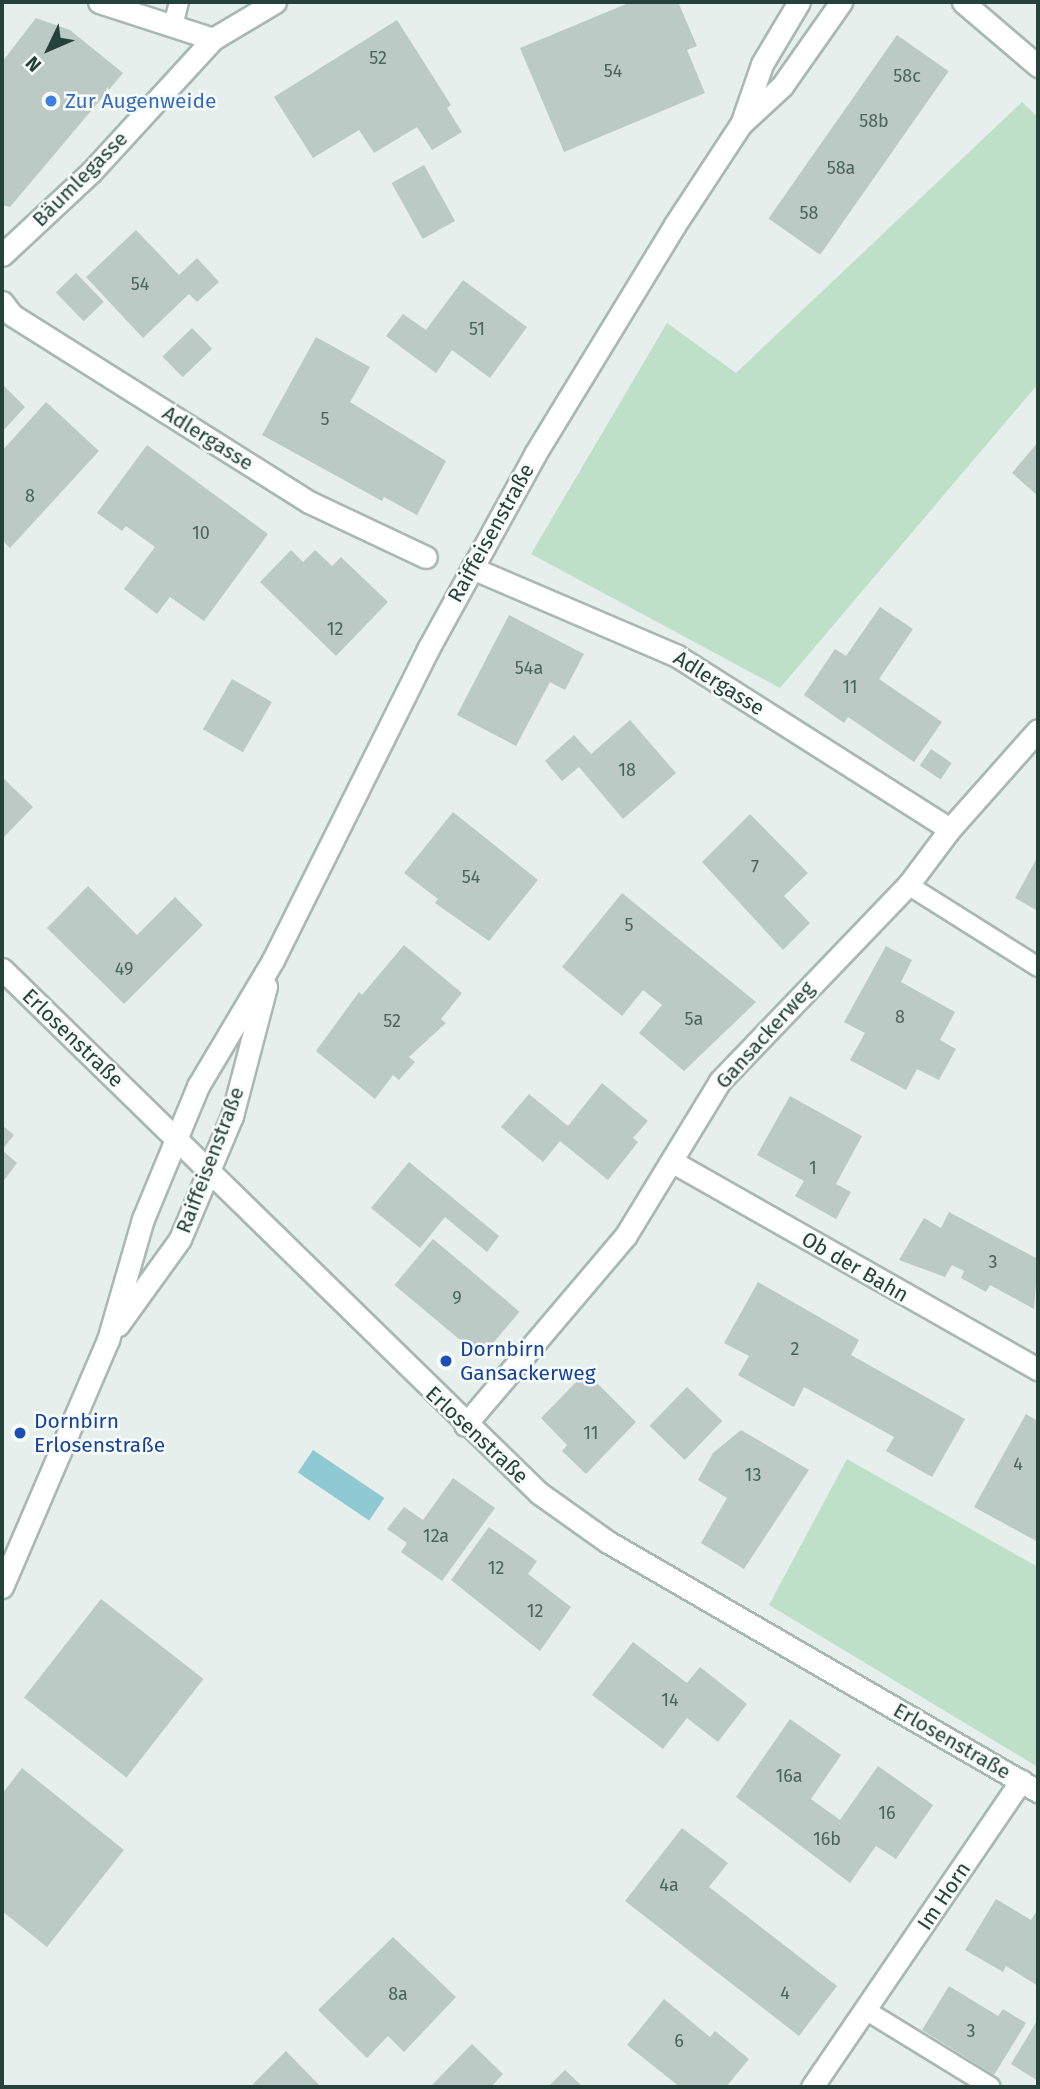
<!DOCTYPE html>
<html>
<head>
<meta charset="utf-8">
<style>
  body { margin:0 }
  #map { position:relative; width:1040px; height:2089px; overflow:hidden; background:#e6efeb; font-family:"Fira Sans",sans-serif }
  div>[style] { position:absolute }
  .green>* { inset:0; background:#bfe0c8 }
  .water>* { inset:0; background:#8ec9d4; transform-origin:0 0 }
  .building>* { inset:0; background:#bbcac4; transform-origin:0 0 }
  .roads { filter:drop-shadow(2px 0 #a8b8b2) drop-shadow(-2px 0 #a8b8b2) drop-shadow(0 2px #a8b8b2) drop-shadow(0 -2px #a8b8b2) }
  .lane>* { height:18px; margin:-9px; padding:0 9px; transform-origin:9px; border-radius:9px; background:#fff }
  .street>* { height:21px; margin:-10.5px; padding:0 10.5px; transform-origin:10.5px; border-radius:10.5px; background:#fff }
  .secondary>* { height:21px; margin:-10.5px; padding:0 10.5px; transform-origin:10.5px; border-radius:10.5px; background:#fff }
  .dots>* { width:19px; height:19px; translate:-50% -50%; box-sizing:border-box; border:4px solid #f7fbf9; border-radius:50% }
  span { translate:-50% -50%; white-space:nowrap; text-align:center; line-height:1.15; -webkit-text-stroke:5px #f7fbf9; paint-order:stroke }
  .number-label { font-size:18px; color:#4a645c }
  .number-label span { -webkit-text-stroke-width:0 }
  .shop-label { font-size:21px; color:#366cbe }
  .left { translate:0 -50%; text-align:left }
  .street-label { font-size:21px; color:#24423a }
  .transit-label { font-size:21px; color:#164399 }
  .frame { position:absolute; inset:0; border:4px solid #24423a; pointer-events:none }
  .north { position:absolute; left:14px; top:14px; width:70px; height:70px; -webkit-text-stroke:5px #f7fbf9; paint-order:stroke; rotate:226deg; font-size:19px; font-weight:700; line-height:28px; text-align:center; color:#24423a }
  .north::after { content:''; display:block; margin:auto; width:24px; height:32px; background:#24423a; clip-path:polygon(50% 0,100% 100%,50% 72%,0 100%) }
</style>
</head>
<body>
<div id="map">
  <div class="green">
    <i style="clip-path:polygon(1022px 102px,1038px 117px,1038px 384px,780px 688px,531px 554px,667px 323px,736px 373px)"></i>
    <i style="clip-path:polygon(847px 1459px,1038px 1567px,1038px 1767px,769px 1605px)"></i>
  </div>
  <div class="water">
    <i style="left:313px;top:1450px;width:86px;height:27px;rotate:34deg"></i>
  </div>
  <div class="building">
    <i style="clip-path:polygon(631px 2px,678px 2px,697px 46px,687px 50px,705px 93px,564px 152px,520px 48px)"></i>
    <i style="clip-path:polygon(36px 18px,70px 30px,123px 73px,10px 207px,2px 205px,2px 62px)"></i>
    <i style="clip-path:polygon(397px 20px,451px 105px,447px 108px,462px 132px,432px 150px,417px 127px,374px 153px,359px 130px,313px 158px,274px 97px)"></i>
    <i style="left:897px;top:35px;width:63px;height:224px;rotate:35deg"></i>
    <i style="left:424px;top:165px;width:64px;height:37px;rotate:61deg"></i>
    <i style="clip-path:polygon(136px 230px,179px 275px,197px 258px,219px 282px,197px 302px,189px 294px,143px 338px,86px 277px)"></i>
    <i style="left:76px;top:273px;width:40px;height:28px;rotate:46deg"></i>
    <i style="clip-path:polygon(463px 280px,527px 327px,490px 378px,452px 350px,436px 373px,386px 336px,403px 314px,426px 330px)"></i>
    <i style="left:192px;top:328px;width:29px;height:41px;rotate:46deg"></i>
    <i style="clip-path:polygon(316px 337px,370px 367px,350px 402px,446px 461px,417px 515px,384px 497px,382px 501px,262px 435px)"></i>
    <i style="clip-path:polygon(2px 384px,25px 407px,2px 432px)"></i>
    <i style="clip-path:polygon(46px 402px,99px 451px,10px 548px,2px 540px,2px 451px)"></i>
    <i style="clip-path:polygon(1038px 442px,1038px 496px,1012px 473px)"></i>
    <i style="clip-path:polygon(147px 445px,268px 534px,204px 621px,170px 597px,157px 614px,124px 589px,155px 547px,126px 526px,122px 531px,97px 513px)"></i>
    <i style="clip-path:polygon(291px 550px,303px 562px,315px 550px,332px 566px,341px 557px,388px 602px,336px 656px,260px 582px)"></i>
    <i style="clip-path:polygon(880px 607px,913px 629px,879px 679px,942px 722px,914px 762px,848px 717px,844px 723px,804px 695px,835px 649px,846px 656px)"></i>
    <i style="clip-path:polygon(509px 615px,584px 654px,565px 690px,550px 682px,516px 746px,457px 715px)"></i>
    <i style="left:232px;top:679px;width:46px;height:58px;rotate:30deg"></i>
    <i style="clip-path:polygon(630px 720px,676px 773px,623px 819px,579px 767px,562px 781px,545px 761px,574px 735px,591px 754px)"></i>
    <i style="left:931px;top:749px;width:25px;height:20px;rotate:34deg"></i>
    <i style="clip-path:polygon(2px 777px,33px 807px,2px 839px)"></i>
    <i style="clip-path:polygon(453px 812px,538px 880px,489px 941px,435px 903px,438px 899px,404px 873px)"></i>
    <i style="clip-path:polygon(750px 814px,808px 873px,784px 896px,810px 923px,783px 950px,702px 862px)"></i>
    <i style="clip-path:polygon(1038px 856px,1038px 911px,1015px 898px)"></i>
    <i style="clip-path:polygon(88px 886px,137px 935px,175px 897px,203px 925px,124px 1004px,47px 928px)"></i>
    <i style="clip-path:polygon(622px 893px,756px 1002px,684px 1071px,639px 1033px,662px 1005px,643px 990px,622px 1016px,562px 967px)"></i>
    <i style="clip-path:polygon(404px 945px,462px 993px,441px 1019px,446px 1023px,409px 1057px,415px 1062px,399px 1080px,393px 1075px,375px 1099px,316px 1051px,359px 992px,362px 995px)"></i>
    <i style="clip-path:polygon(886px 946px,912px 960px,901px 982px,955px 1012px,940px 1040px,956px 1049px,939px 1080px,917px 1069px,906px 1090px,850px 1060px,865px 1033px,844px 1022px)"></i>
    <i style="clip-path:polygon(602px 1083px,648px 1121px,633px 1138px,638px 1142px,608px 1180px,560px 1141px,543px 1162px,501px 1127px,529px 1094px,568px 1126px)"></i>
    <i style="clip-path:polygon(790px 1096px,862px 1136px,836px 1184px,851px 1192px,836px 1219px,795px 1196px,804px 1181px,757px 1155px)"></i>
    <i style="clip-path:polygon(2px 1125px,14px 1135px,2px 1150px)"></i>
    <i style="clip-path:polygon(2px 1150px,17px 1163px,2px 1183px)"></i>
    <i style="clip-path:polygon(409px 1162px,499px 1236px,487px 1252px,445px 1217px,420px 1248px,371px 1208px)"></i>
    <i style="clip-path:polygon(949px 1212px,1038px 1259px,1034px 1309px,990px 1285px,986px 1292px,961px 1278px,964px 1271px,952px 1265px,945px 1277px,899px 1260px,924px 1218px,941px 1228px)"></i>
    <i style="left:433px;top:1239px;width:113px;height:60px;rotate:40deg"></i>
    <i style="clip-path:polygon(758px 1282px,859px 1340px,851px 1355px,965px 1419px,932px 1477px,886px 1451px,894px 1437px,804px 1387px,794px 1407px,738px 1375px,749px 1356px,724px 1343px)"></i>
    <i style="clip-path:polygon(586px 1372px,636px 1422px,586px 1474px,562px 1451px,567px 1445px,541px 1418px)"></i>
    <i style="left:687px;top:1387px;width:49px;height:54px;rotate:44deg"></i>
    <i style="clip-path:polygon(1026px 1414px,1038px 1421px,1038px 1542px,974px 1507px)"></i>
    <i style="clip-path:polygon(741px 1430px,809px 1470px,744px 1569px,701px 1543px,727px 1498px,698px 1480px,713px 1453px)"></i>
    <i style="clip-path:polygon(453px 1478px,495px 1508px,442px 1581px,401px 1552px,407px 1543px,387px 1529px,404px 1507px,423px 1520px)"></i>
    <i style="clip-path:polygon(489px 1527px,537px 1561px,528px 1574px,571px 1607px,540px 1651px,451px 1580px)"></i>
    <i style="left:101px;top:1599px;width:130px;height:125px;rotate:38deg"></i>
    <i style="clip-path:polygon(633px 1642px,687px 1683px,700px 1667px,747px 1704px,718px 1742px,687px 1718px,663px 1749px,592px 1695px)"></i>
    <i style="clip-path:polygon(790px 1719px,841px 1755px,811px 1799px,840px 1820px,878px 1766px,933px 1805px,896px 1859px,876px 1846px,850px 1883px,736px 1797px)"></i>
    <i style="clip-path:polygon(22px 1768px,124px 1850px,47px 1947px,2px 1911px,2px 1794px)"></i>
    <i style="clip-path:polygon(682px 1828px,728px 1863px,709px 1887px,837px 1986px,799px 2036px,625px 1901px)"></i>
    <i style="clip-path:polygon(996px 1899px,1031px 1920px,1038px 1909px,1038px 1986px,1006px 1966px,1003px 1972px,965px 1950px)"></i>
    <i style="clip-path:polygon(393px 1937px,456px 1997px,404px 2052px,388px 2036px,367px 2058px,318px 2010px)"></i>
    <i style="clip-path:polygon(949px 1986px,998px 2016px,1003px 2009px,1026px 2023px,994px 2075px,922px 2030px)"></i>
    <i style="clip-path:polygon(664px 1999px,710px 2037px,715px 2031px,749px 2059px,726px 2087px,680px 2087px,627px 2045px)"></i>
    <i style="clip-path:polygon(1038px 2019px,1038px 2081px,1011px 2064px)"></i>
    <i style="clip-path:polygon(472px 2044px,503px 2074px,491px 2087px,430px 2087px)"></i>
    <i style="clip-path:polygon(286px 2051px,321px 2087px,250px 2087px)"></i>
    <i style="clip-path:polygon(565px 2070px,583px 2087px,548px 2087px)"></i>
  </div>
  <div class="roads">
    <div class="lane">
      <i style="left:174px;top:22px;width:21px;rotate:-76deg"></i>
      <i style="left:908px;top:885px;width:154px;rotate:32.2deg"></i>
      <i style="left:867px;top:2011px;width:145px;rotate:31.5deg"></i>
    </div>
    <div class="street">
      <i style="left:99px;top:2px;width:120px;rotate:18deg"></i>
      <i style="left:963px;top:2px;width:99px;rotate:40.5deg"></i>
      <i style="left:2px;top:255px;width:123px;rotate:-43deg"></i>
      <i style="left:92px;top:171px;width:179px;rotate:-47.5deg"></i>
      <i style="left:213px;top:39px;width:72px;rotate:-30.8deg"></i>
      <i style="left:2px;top:302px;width:16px;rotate:52deg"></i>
      <i style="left:12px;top:315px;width:351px;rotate:32.2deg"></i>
      <i style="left:309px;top:502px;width:129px;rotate:25.2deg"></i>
      <i style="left:472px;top:568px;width:223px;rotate:23.2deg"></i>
      <i style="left:677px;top:656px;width:323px;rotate:32.4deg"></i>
      <i style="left:2px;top:969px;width:750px;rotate:44.3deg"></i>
      <i style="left:539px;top:1493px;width:85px;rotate:35.4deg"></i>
      <i style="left:608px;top:1542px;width:497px;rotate:30.1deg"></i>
      <i style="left:673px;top:1162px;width:420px;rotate:29.6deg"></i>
      <i style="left:465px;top:1425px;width:249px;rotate:-49.7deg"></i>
      <i style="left:626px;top:1235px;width:180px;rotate:-58.6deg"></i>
      <i style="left:720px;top:1081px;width:272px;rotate:-46.2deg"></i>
      <i style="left:908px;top:885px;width:70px;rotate:-53.1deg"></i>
      <i style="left:950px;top:829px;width:132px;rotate:-48.4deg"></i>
      <i style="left:812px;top:2087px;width:371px;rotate:-55.7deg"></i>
    </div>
    <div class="secondary">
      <i style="left:743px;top:119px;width:58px;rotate:-70.9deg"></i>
      <i style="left:762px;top:64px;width:72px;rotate:-59.2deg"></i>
      <i style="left:118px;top:1325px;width:106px;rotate:-54.2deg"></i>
      <i style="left:180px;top:1239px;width:134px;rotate:-67.1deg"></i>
      <i style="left:232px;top:1116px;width:134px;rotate:-75.3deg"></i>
      <i style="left:2px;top:1587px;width:269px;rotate:-66.8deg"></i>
      <i style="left:108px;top:1340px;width:126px;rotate:-73.9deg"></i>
      <i style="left:143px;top:1219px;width:144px;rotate:-67.5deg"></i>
      <i style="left:198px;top:1086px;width:147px;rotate:-59.2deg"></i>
      <i style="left:273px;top:960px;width:347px;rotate:-63.5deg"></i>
      <i style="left:428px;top:649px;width:222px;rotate:-61.2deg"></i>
      <i style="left:535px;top:454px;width:267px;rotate:-58.6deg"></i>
      <i style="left:674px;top:226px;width:122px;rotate:-56.7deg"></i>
      <i style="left:741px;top:124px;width:56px;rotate:-42.8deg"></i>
      <i style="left:782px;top:86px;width:103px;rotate:-54.9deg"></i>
    </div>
  </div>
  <div class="dots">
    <i style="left:51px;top:101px;background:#3f7fe0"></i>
    <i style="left:446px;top:1361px;background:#1a4fb4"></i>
    <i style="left:20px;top:1433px;background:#1a4fb4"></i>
  </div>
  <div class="number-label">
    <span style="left:378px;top:58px">52</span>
    <span style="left:613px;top:71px">54</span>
    <span style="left:907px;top:76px">58c</span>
    <span style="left:874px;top:121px">58b</span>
    <span style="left:841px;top:168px">58a</span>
    <span style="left:809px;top:213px">58</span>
    <span style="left:140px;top:284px">54</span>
    <span style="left:477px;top:329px">51</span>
    <span style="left:325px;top:419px">5</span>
    <span style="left:30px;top:496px">8</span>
    <span style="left:201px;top:533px">10</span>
    <span style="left:335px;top:629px">12</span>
    <span style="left:529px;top:668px">54a</span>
    <span style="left:850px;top:687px">11</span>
    <span style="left:627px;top:770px">18</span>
    <span style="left:755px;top:867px">7</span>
    <span style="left:471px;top:877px">54</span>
    <span style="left:629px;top:925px">5</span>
    <span style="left:124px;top:969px">49</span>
    <span style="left:900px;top:1017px">8</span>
    <span style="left:694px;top:1019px">5a</span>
    <span style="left:392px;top:1021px">52</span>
    <span style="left:813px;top:1168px">1</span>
    <span style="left:993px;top:1262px">3</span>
    <span style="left:457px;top:1298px">9</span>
    <span style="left:795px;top:1349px">2</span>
    <span style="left:591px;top:1433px">11</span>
    <span style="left:1018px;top:1464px">4</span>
    <span style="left:753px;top:1475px">13</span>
    <span style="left:436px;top:1536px">12a</span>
    <span style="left:496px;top:1568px">12</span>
    <span style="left:535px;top:1611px">12</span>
    <span style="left:670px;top:1700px">14</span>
    <span style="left:789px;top:1776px">16a</span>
    <span style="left:887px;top:1813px">16</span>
    <span style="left:827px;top:1839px">16b</span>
    <span style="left:669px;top:1885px">4a</span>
    <span style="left:785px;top:1993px">4</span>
    <span style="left:398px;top:1994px">8a</span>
    <span style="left:971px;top:2031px">3</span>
    <span style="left:679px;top:2041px">6</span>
  </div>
  <div class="shop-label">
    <span class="left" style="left:65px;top:101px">Zur Augenweide</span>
  </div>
  <div class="street-label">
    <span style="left:80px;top:179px;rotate:-45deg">Bäumlegasse</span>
    <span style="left:208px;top:438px;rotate:32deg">Adlergasse</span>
    <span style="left:491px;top:533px;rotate:-61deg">Raiffeisenstraße</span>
    <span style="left:719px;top:683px;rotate:32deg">Adlergasse</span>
    <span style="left:765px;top:1035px;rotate:-48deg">Gansackerweg</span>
    <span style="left:73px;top:1038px;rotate:44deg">Erlosenstraße</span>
    <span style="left:210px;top:1160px;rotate:-69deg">Raiffeisenstraße</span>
    <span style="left:855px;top:1267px;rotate:30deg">Ob der Bahn</span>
    <span style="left:477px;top:1435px;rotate:43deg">Erlosenstraße</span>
    <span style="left:952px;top:1741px;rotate:30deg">Erlosenstraße</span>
    <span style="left:944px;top:1896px;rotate:-56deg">Im Horn</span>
  </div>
  <div class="transit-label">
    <span class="left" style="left:460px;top:1361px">Dornbirn<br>Gansackerweg</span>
    <span class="left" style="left:34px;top:1433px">Dornbirn<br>Erlosenstraße</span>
  </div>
  <div class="frame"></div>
  <div class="north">N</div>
</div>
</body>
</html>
